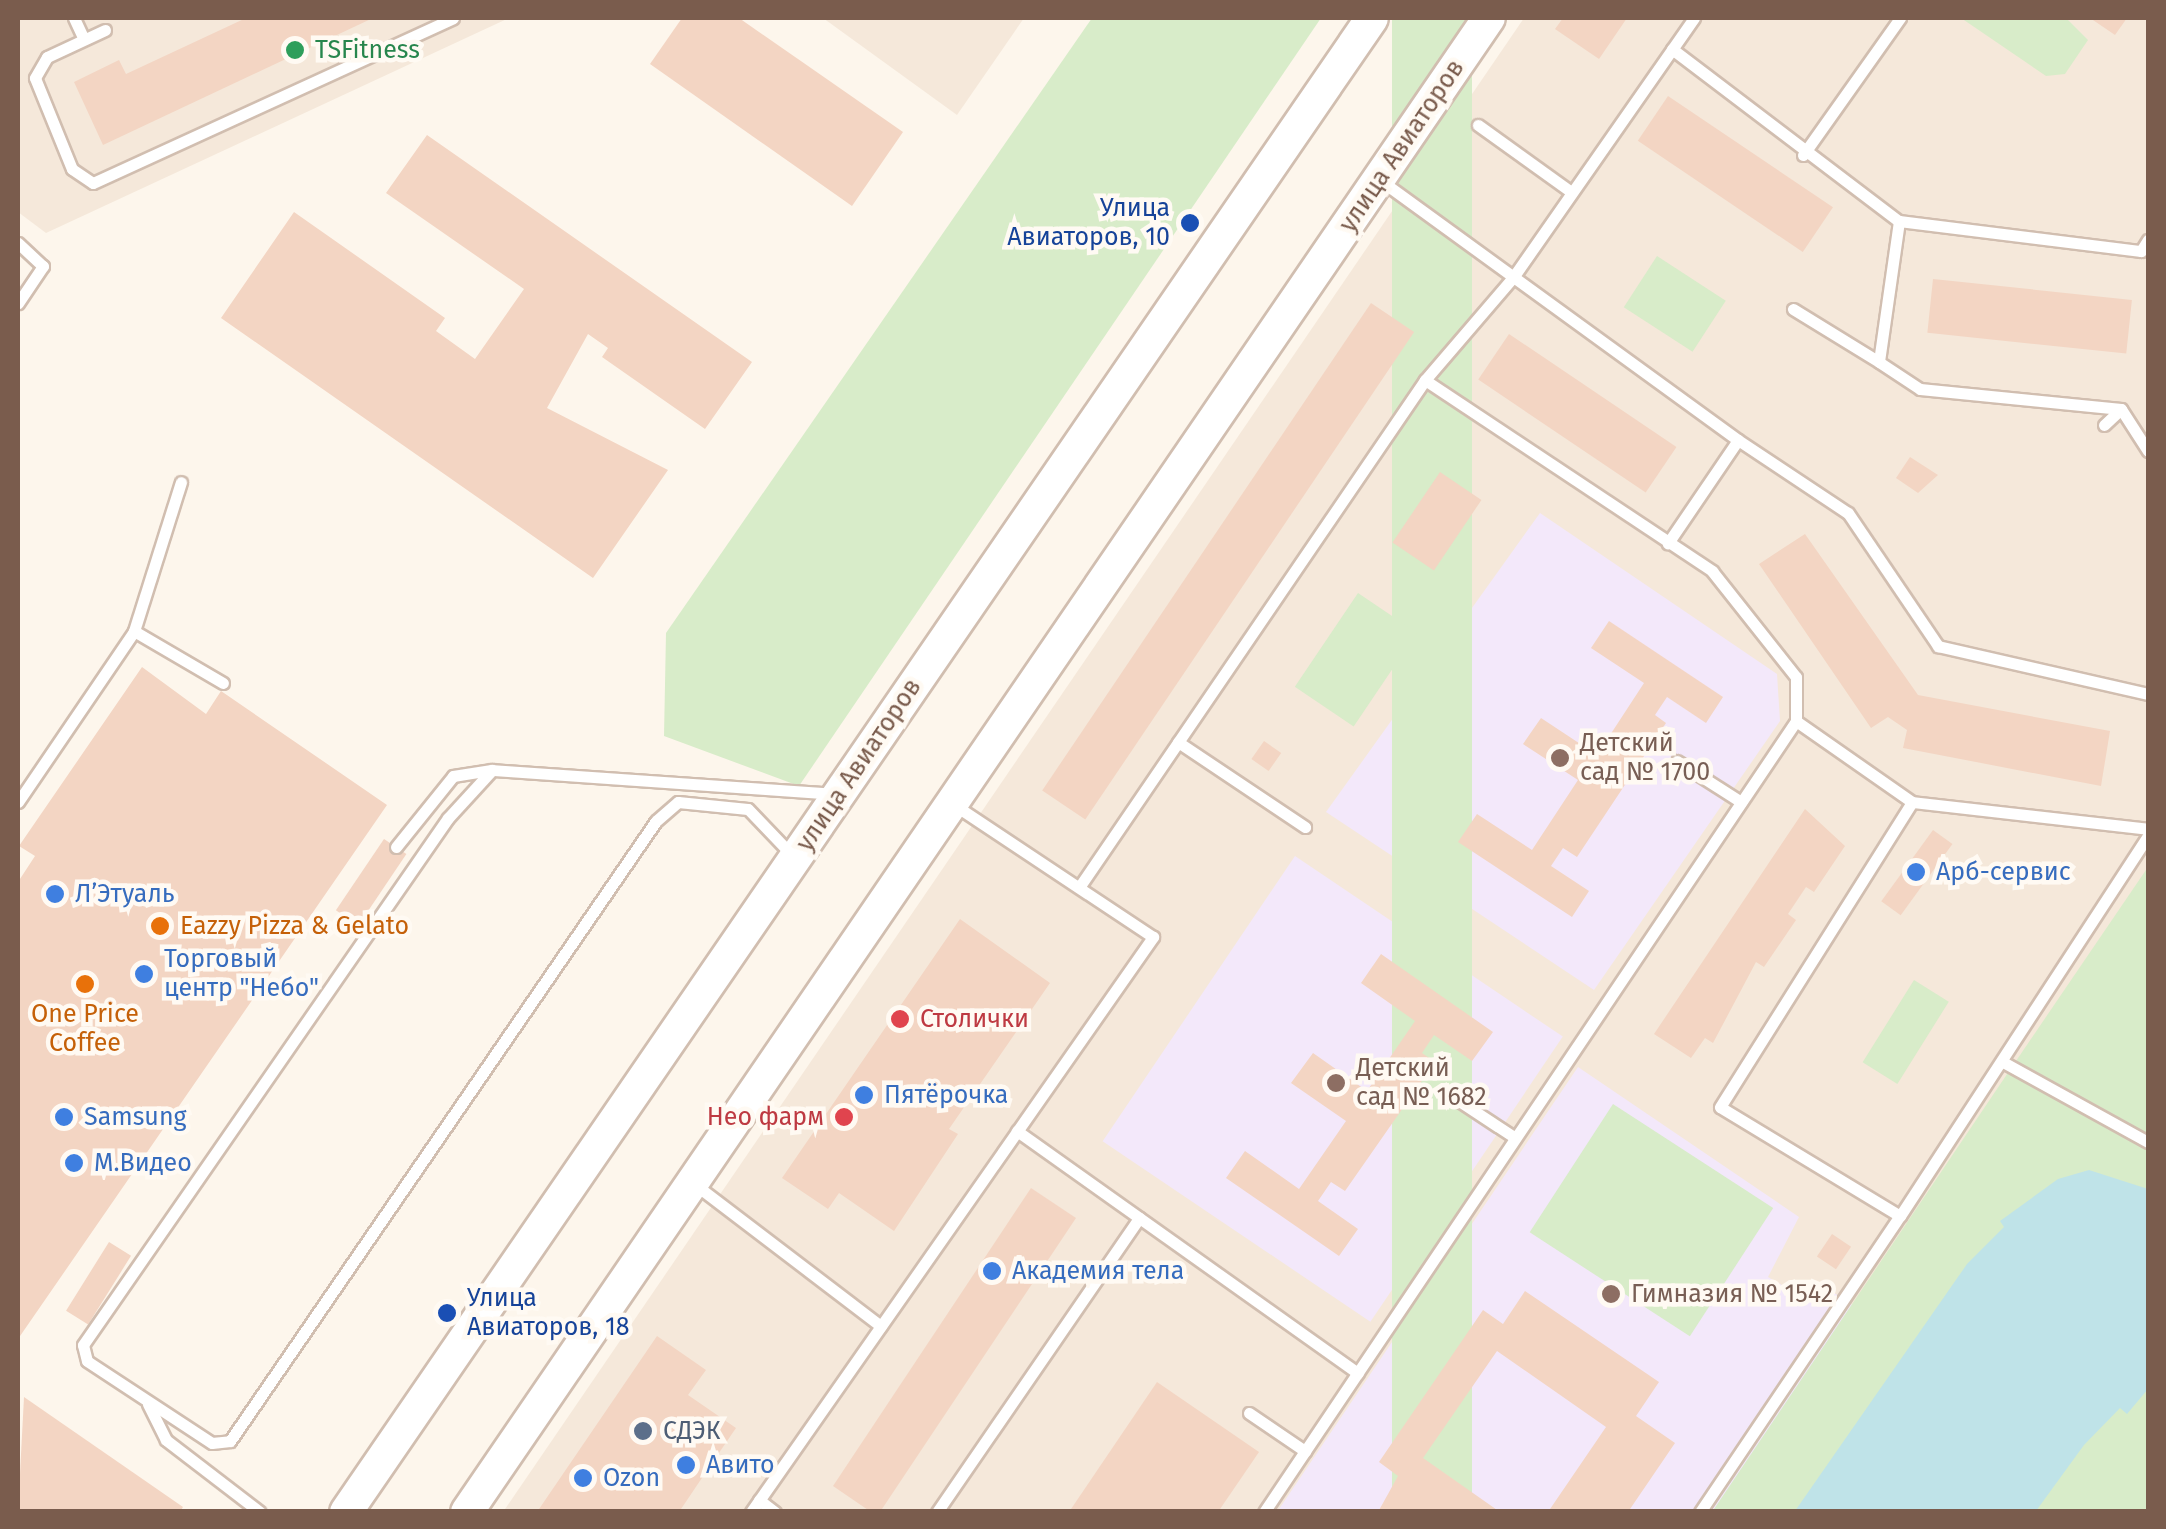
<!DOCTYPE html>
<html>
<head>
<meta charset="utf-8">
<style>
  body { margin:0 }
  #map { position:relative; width:2166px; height:1529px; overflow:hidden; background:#fdf6ec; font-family:"Fira Sans",sans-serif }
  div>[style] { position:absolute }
  .residential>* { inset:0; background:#f5e8da }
  .education>* { inset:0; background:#f3e8fa; transform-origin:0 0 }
  .green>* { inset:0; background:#d8ecc9; transform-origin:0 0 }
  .water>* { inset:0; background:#bfe3e8 }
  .building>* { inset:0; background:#f3d5c3; transform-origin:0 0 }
  .roads { filter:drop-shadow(2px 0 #d1beb0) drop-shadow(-2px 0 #d1beb0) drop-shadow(0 2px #d1beb0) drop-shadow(0 -2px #d1beb0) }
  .lane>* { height:11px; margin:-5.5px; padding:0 5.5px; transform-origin:5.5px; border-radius:5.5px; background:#fff }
  .secondary>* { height:32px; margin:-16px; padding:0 16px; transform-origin:16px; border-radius:16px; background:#fff }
  .dots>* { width:28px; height:28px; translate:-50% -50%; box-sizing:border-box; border:5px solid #fffaf3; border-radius:50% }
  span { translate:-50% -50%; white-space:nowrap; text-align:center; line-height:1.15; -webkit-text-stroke:9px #fffaf3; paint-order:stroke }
  .leisure-label { font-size:25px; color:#27864d }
  .left { translate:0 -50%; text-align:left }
  .street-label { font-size:25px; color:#7a5c4d }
  .transit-label { font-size:25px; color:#164399 }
  .right { translate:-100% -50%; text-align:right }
  .education-label { font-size:25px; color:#785e54 }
  .shop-label { font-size:25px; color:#366cbe }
  .food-label { font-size:25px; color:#c56008 }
  .health-label { font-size:25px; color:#be3a42 }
  .service-label { font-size:25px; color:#4e5e75 }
  .frame { position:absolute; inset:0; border:20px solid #7a5c4d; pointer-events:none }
</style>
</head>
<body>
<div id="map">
  <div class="residential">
    <i style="clip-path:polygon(18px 18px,509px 18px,46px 233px,18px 212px)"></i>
    <i style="clip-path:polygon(823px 18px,1024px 18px,957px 115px)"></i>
    <i style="clip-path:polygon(1524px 18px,2148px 18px,2148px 1511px,503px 1512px)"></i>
  </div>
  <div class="education">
    <i style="clip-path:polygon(1540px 513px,1777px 674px,1780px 721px,1594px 990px,1326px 812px)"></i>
    <i style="left:1295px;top:856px;width:323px;height:344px;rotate:34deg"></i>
    <i style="clip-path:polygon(1578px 1067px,1799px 1217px,1768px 1277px,1816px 1305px,1827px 1288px,1855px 1307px,1716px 1511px,1277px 1512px)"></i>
  </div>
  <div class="green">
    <i style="clip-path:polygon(1092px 18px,1321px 18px,799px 786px,664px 736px,666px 633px)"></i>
    <i style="left:1392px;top:18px;width:80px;height:1810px"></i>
    <i style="clip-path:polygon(1961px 18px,2066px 18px,2088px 40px,2065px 74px,2046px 76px)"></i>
    <i style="left:1657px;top:256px;width:82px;height:61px;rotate:33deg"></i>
    <i style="left:1358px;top:593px;width:71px;height:113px;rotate:34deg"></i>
    <i style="clip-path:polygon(2148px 867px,2148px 1511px,1712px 1512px,2001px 1083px)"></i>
    <i style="left:1914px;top:980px;width:41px;height:97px;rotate:32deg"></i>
    <i style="left:1613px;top:1104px;width:191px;height:153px;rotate:33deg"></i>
  </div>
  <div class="water">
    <i style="clip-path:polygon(2089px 1170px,2148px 1189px,2148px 1389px,2127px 1414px,2120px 1408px,2084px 1445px,2036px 1511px,1795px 1511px,1967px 1264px,2004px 1227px,2000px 1221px,2058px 1179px)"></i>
  </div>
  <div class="building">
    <i style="clip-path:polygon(246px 18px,373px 18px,103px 145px,74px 82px,119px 60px,126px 74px)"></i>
    <i style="clip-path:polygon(682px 18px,739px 18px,903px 132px,852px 206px,650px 64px)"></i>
    <i style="clip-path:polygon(1563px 18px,1627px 18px,1599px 59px,1555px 29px)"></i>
    <i style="clip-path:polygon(2090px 18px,2127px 18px,2115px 35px)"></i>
    <i style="left:1668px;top:96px;width:199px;height:54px;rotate:34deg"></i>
    <i style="clip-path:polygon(427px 135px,752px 362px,705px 429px,602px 357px,608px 348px,588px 334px,547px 408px,668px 470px,593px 578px,221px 318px,294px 212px,445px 318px,436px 331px,475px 359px,524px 289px,386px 193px)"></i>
    <i style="left:1933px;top:279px;width:200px;height:54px;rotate:6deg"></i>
    <i style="left:1371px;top:303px;width:52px;height:588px;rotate:34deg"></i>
    <i style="left:1509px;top:334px;width:202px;height:55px;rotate:34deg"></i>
    <i style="clip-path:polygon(1910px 457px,1938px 475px,1918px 493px,1896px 478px)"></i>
    <i style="left:1440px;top:472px;width:50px;height:85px;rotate:34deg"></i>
    <i style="clip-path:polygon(1805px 534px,1918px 695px,2110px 731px,2101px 786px,1903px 748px,1907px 730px,1888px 717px,1871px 728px,1759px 564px)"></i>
    <i style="clip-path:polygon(1609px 621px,1723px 697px,1706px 723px,1667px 697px,1655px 715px,1666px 723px,1577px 857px,1563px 848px,1551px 866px,1589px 891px,1572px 917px,1458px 842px,1477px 814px,1532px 850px,1578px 780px,1523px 744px,1541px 718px,1597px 755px,1644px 683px,1591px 648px)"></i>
    <i style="clip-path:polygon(142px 667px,206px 714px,221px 691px,387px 805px,18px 1339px,18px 882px,35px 856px,19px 846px)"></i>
    <i style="left:1264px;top:741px;width:21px;height:22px;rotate:35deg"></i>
    <i style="clip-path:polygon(1805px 809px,1845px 846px,1814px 892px,1806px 887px,1788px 914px,1796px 920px,1764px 967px,1756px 962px,1713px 1043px,1705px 1038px,1691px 1058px,1654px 1034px)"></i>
    <i style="left:1933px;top:830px;width:24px;height:88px;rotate:36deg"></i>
    <i style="left:384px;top:839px;width:27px;height:86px;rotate:34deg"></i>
    <i style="clip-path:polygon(960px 919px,1050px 983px,949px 1129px,958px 1134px,894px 1231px,839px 1193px,828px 1209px,782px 1178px)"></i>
    <i style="clip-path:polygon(1381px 954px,1493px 1032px,1472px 1061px,1434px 1035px,1422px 1053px,1435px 1062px,1345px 1191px,1331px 1182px,1318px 1201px,1358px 1229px,1339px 1256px,1226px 1178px,1245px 1151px,1299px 1189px,1346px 1121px,1291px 1083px,1313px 1053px,1367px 1091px,1415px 1021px,1361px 983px)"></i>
    <i style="clip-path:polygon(1031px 1188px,1076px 1218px,880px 1512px,871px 1512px,833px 1486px)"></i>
    <i style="left:1832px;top:1234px;width:23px;height:27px;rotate:34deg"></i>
    <i style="left:109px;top:1242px;width:26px;height:81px;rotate:32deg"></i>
    <i style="clip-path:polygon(1525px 1291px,1659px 1382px,1636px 1416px,1675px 1443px,1628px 1512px,1548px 1512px,1606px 1427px,1497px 1351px,1423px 1458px,1500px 1512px,1378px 1512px,1398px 1476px,1379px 1462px,1483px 1310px,1503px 1324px)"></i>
    <i style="clip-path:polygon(657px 1336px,706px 1370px,688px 1395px,736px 1428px,710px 1466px,679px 1512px,537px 1512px)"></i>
    <i style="clip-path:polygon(1157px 1382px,1259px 1452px,1218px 1512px,1069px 1512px)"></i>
    <i style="clip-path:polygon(24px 1397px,183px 1507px,180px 1512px,18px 1512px)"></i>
  </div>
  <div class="roads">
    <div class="lane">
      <i style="left:74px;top:18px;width:23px;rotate:65deg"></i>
      <i style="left:105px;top:30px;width:64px;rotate:155deg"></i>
      <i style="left:47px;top:57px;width:24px;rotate:120deg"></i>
      <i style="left:35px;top:78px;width:98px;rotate:67.9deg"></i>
      <i style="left:72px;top:169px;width:25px;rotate:34deg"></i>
      <i style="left:93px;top:183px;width:396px;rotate:-24.6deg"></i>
      <i style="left:1672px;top:49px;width:285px;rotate:37.2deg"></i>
      <i style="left:1899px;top:221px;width:244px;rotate:7.1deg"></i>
      <i style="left:2141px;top:251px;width:13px;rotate:-58deg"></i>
      <i style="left:1478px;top:125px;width:113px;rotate:35.7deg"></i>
      <i style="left:1803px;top:155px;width:168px;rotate:-54.7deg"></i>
      <i style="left:1380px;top:180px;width:442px;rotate:36deg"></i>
      <i style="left:1738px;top:440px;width:125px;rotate:124.2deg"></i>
      <i style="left:1899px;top:221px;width:142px;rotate:98.1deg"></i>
      <i style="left:1879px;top:362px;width:49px;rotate:33.4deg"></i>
      <i style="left:1920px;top:389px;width:202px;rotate:5.7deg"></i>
      <i style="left:2121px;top:409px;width:50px;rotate:57.3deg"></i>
      <i style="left:18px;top:243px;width:34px;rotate:43deg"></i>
      <i style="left:43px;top:266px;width:45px;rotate:124deg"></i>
      <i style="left:1793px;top:309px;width:101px;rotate:31.6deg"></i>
      <i style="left:1425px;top:380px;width:137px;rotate:-49.4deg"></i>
      <i style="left:1514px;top:276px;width:315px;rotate:-55.1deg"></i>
      <i style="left:2104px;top:425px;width:23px;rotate:-43deg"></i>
      <i style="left:1738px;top:440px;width:132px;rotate:33.6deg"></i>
      <i style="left:1848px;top:513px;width:161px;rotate:55.9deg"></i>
      <i style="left:1938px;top:646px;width:215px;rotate:12.9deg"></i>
      <i style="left:134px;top:631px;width:156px;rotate:-72.5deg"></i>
      <i style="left:1178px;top:742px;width:153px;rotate:33.8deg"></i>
      <i style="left:1677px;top:761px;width:76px;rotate:32.6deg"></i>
      <i style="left:492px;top:770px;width:65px;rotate:132.5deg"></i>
      <i style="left:448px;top:818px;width:641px;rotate:124.71deg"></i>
      <i style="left:83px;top:1345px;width:16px;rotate:76deg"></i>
      <i style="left:87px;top:1361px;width:149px;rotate:33.3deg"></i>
      <i style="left:212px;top:1443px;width:18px;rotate:-6deg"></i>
      <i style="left:230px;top:1441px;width:752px;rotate:-55.51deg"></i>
      <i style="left:656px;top:821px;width:29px;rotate:-41deg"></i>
      <i style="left:678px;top:802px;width:70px;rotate:5.7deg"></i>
      <i style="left:748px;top:809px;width:64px;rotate:46.3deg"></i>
      <i style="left:18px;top:802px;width:207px;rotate:-55.8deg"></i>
      <i style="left:134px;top:631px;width:103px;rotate:30.3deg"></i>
      <i style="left:1912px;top:802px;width:238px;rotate:6.5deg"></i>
      <i style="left:396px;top:847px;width:91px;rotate:-51.2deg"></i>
      <i style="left:453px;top:776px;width:39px;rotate:-9deg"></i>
      <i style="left:492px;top:770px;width:340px;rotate:4deg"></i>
      <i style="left:1080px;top:886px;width:612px;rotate:-55.71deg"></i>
      <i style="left:1425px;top:380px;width:345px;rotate:33.6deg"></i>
      <i style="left:1712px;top:571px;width:135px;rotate:51.6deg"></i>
      <i style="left:1796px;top:677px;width:44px;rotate:90deg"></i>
      <i style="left:1796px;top:721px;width:953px;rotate:123.92deg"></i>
      <i style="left:2003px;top:1062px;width:166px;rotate:28.9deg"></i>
      <i style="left:1450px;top:1095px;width:77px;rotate:33.3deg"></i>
      <i style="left:1017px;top:1131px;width:418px;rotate:35.4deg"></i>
      <i style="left:693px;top:1183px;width:236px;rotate:37.3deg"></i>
      <i style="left:1900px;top:1216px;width:454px;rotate:-56.9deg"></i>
      <i style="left:148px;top:1404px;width:40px;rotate:63.4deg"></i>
      <i style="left:166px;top:1440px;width:118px;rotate:37.5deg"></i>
      <i style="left:1249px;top:1413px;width:68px;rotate:34.2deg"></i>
      <i style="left:759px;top:1500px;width:20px;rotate:37deg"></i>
      <i style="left:751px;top:1512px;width:702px;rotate:-55.04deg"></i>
      <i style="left:1153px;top:937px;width:240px;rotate:-146.4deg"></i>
      <i style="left:937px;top:1512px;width:357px;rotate:-55.5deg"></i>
      <i style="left:1700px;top:1512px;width:357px;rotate:-56deg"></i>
      <i style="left:1900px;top:1216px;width:210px;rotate:-148.8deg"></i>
      <i style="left:1720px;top:1107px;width:360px;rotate:-57.8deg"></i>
      <i style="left:1912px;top:802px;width:141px;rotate:-145.1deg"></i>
    </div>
    <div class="secondary">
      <i style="left:346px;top:1512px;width:1812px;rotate:-55.52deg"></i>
      <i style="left:467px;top:1512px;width:1810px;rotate:-55.63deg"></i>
    </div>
  </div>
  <div class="dots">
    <i style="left:295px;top:50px;background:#2e9e5b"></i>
    <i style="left:1190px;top:223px;background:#1a4fb4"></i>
    <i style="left:1560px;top:758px;background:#8d6e63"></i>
    <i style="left:1916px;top:872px;background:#3f7fe0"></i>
    <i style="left:55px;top:894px;background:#3f7fe0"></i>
    <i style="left:160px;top:926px;background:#e8710a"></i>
    <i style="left:144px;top:974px;background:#3f7fe0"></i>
    <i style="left:85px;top:984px;background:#e8710a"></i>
    <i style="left:900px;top:1019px;background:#e0444e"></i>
    <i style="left:1336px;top:1083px;background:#8d6e63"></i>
    <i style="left:864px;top:1095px;background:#3f7fe0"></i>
    <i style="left:64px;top:1117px;background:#3f7fe0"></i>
    <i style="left:844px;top:1117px;background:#e0444e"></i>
    <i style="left:74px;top:1163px;background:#3f7fe0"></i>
    <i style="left:992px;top:1271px;background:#3f7fe0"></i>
    <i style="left:1611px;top:1294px;background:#8d6e63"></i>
    <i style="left:447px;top:1313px;background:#1a4fb4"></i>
    <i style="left:643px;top:1431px;background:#5c6f8a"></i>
    <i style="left:686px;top:1465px;background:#3f7fe0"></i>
    <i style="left:583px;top:1478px;background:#3f7fe0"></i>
  </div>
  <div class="leisure-label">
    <span class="left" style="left:315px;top:50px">TSFitness</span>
  </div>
  <div class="street-label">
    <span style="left:1402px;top:146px;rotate:-56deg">улица Авиаторов</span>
    <span style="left:859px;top:765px;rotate:-56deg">улица Авиаторов</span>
  </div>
  <div class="transit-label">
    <span class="right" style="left:1170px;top:223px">Улица<br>Авиаторов, 10</span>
    <span class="left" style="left:467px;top:1313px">Улица<br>Авиаторов, 18</span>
  </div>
  <div class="education-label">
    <span class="left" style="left:1580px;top:758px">Детский<br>сад № 1700</span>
    <span class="left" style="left:1356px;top:1083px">Детский<br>сад № 1682</span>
    <span class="left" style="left:1631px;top:1294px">Гимназия № 1542</span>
  </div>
  <div class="shop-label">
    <span class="left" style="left:1936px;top:872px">Арб-сервис</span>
    <span class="left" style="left:75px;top:894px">Л’Этуаль</span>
    <span class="left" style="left:164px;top:974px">Торговый<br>центр "Небо"</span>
    <span class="left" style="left:884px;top:1095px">Пятёрочка</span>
    <span class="left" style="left:84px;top:1117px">Samsung</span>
    <span class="left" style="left:94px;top:1163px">М.Видео</span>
    <span class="left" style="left:1012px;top:1271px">Академия тела</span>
    <span class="left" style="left:706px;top:1465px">Авито</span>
    <span class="left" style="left:603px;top:1478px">Ozon</span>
  </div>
  <div class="food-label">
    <span class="left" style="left:180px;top:926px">Eazzy Pizza &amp; Gelato</span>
    <span style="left:85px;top:1029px">One Price<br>Coffee</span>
  </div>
  <div class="health-label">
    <span class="left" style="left:920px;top:1019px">Столички</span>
    <span class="right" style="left:824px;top:1117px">Нео фарм</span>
  </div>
  <div class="service-label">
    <span class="left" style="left:663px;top:1431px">СДЭК</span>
  </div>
  <div class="frame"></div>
</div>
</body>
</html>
